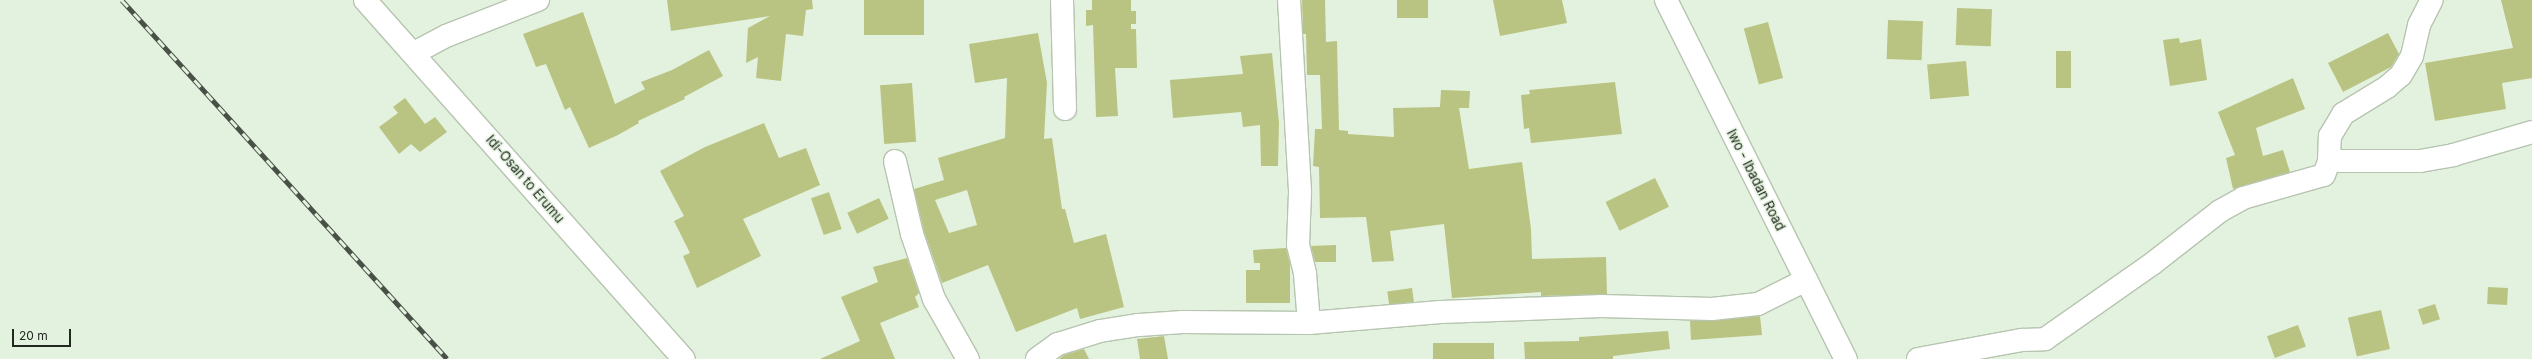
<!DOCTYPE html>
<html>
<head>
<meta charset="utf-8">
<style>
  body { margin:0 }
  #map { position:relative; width:2532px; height:359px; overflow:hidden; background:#e3f2de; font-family:Inter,sans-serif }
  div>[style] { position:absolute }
  .building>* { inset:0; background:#b9c482; transform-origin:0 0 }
  .roads { filter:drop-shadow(1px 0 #b6c4b0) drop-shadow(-1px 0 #b6c4b0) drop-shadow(0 1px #b6c4b0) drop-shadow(0 -1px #b6c4b0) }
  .street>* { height:22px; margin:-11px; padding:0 11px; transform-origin:11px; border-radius:11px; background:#fff }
  .primary>* { height:22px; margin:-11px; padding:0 11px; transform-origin:11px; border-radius:11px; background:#fff }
  .rail>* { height:4.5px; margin-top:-2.25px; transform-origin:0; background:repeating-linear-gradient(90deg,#e3f2de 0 9px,#495047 0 18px); box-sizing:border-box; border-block:1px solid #495047 }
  span { translate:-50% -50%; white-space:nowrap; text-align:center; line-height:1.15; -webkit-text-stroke:3px #e3f2de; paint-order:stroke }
  .street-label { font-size:13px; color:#222720 }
  .scale { position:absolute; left:12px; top:329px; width:59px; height:18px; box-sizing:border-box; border:2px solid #222720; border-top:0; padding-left:5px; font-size:12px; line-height:14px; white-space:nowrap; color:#222720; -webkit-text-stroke:3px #e3f2de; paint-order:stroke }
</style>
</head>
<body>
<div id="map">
  <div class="building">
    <i style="clip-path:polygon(667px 0,812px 0,813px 9px,806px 10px,803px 36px,786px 34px,781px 81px,756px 78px,758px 57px,746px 63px,748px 28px,770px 16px,671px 31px)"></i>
    <i style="left:864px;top:0;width:60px;height:35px"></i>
    <i style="clip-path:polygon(1092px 0,1131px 0,1131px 11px,1136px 11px,1136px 24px,1131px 24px,1131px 29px,1136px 29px,1137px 68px,1115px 68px,1118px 116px,1096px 117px,1093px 25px,1086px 26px,1086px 10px,1092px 10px)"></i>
    <i style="clip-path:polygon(1302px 0,1325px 0,1326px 42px,1337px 41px,1339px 130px,1348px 131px,1348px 134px,1394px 137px,1393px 108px,1440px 107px,1441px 90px,1470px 91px,1469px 108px,1459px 108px,1469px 169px,1522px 162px,1531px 229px,1532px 259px,1606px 257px,1607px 294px,1541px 296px,1541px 292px,1452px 298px,1444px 224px,1390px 231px,1394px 261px,1372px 262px,1366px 217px,1320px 218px,1319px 167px,1313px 166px,1315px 129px,1322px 129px,1320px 75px,1307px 75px,1306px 34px,1303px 34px)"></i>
    <i style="left:1397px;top:0;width:31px;height:18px"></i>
    <i style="clip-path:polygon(1493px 0,1562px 0,1567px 23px,1500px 36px)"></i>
    <i style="clip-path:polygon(2501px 0,2532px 0,2532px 78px,2502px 83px,2506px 109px,2435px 121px,2425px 63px,2513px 48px)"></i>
    <i style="left:1957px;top:8px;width:35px;height:37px;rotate:2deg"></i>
    <i style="clip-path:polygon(583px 12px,615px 104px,645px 89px,641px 82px,672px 70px,709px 50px,723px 76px,684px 97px,685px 99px,638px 121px,639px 123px,618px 135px,589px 148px,570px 107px,565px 110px,546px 64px,536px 67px,523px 34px)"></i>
    <i style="left:1888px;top:20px;width:35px;height:39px;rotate:2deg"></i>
    <i style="left:1768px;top:22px;width:58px;height:25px;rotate:75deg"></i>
    <i style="clip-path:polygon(evenodd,1038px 33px,1047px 83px,1044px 139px,1052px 138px,1062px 209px,1065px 209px,1074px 243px,1106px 234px,1124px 307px,1080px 319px,1077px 308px,1016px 332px,988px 265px,942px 283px,924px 231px,914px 189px,944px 180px,938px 158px,1005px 138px,1007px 78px,975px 83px,969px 44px,1038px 33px,967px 190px,977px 225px,949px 233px,935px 200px,967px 190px)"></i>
    <i style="clip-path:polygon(2388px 33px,2399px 54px,2391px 67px,2343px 92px,2328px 63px)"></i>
    <i style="clip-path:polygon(2179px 38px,2180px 43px,2201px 39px,2207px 80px,2170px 86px,2163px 40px)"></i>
    <i style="left:2056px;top:51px;width:15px;height:37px"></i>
    <i style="clip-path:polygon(1272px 53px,1279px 123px,1278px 166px,1261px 166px,1260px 125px,1243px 127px,1241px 112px,1173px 118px,1170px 80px,1243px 74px,1240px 56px)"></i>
    <i style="left:1966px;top:61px;width:35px;height:39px;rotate:85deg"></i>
    <i style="clip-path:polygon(2293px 78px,2305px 109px,2256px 128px,2263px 156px,2283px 150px,2290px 172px,2233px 189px,2226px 158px,2235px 155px,2218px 112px)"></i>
    <i style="clip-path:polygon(1615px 82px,1622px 134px,1531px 143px,1529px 128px,1524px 129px,1521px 95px,1530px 94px,1529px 90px)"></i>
    <i style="left:912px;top:83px;width:59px;height:32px;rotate:86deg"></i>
    <i style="clip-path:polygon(405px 98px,425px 124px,435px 117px,447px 132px,420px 152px,411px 144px,399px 154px,379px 127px,398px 113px,393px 107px)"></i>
    <i style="clip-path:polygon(764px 123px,779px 158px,806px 148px,820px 185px,743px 219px,761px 256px,697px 288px,683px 256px,690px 253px,674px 221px,684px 216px,660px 171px,705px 147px)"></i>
    <i style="left:1655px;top:178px;width:32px;height:55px;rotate:64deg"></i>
    <i style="left:829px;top:192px;width:39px;height:19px;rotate:71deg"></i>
    <i style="left:879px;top:198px;width:23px;height:35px;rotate:65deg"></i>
    <i style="clip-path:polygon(1336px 245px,1336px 262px,1315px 262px,1311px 246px)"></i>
    <i style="clip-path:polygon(1286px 248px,1290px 264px,1290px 303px,1246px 303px,1246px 270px,1260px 270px,1260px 263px,1254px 263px,1253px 250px)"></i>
    <i style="clip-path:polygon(907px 258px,919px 293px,915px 297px,919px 307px,880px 323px,895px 359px,820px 359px,860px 341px,841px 297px,878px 282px,873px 267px)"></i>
    <i style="left:2488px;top:287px;width:20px;height:17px;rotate:3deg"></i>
    <i style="left:1412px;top:288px;width:14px;height:25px;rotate:82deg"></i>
    <i style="left:2435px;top:304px;width:16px;height:18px;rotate:72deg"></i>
    <i style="left:2381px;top:310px;width:40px;height:34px;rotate:77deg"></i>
    <i style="clip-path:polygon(1760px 316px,1762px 335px,1691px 340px,1690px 321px,1713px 321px)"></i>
    <i style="left:2298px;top:325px;width:23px;height:33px;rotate:70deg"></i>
    <i style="clip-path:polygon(1668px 331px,1670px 349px,1613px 356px,1613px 359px,1525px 359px,1524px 342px,1579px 341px,1579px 337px)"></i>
    <i style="clip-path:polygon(1164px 336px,1168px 359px,1140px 359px,1137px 339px)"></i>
    <i style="left:1494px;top:343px;width:16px;height:61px;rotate:90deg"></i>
    <i style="clip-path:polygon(1084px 349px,1089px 359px,1059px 359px,1064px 355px)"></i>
  </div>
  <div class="roads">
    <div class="street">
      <i style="left:365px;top:0;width:480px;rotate:48.4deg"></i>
      <i style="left:1062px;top:0;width:109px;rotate:88.4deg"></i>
      <i style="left:1289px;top:0;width:193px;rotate:86.7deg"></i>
      <i style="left:1300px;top:193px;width:52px;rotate:92.2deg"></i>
      <i style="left:1298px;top:245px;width:30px;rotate:76deg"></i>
      <i style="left:1305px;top:274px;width:49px;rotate:85.3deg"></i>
      <i style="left:414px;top:53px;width:36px;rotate:-28deg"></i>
      <i style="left:446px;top:36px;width:99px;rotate:-21.4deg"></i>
      <i style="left:895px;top:161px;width:75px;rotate:76.9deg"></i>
      <i style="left:912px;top:234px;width:69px;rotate:71.3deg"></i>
      <i style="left:934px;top:299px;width:69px;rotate:60.5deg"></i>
      <i style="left:2329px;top:161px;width:91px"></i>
      <i style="left:2420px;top:161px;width:34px;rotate:-10deg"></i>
      <i style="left:2453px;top:155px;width:82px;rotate:-16.2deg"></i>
      <i style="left:1037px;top:359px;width:26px;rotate:-36deg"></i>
      <i style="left:1058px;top:344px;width:44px;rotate:-17.2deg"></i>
      <i style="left:1100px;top:331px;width:39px;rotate:-9deg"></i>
      <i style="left:1139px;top:325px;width:44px;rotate:-3.9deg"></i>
      <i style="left:1183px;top:322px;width:126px;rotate:0.5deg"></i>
      <i style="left:1309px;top:323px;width:132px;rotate:-4.8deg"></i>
      <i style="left:1441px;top:312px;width:161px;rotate:-2.1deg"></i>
      <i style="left:1602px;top:306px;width:110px;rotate:1.6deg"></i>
      <i style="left:1712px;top:309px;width:46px;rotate:-6.2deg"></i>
      <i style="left:1758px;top:304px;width:54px;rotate:-26.6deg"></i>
      <i style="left:1918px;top:359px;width:106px;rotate:-10.4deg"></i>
      <i style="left:2022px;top:340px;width:23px;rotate:-2deg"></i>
      <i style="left:2045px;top:339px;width:131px;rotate:-35deg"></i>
      <i style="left:2152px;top:264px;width:86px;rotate:-37.9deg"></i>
      <i style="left:2220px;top:211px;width:26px;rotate:-29deg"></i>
      <i style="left:2243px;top:198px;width:84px;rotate:-15.9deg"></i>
      <i style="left:2324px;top:175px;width:15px;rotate:-70deg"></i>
      <i style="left:2329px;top:161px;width:25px;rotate:-88deg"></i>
      <i style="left:2330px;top:136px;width:26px;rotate:-59deg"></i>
      <i style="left:2343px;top:114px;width:52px;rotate:-31.5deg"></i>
      <i style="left:2387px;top:87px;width:18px;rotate:-41deg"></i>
      <i style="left:2401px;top:75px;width:22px;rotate:-60deg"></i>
      <i style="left:2412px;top:56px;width:32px;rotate:-77deg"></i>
      <i style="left:2419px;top:25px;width:28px;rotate:-63deg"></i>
    </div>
    <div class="primary">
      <i style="left:1666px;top:0;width:402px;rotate:63.4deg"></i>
    </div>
  </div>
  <div class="rail">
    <i style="left:122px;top:0;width:484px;rotate:47.8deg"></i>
  </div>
  <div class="street-label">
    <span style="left:525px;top:179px;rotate:49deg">Idi-Osan to Erumu</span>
    <span style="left:1756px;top:180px;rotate:63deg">Iwo - Ibadan Road</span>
  </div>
  <div class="scale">20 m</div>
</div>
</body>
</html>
